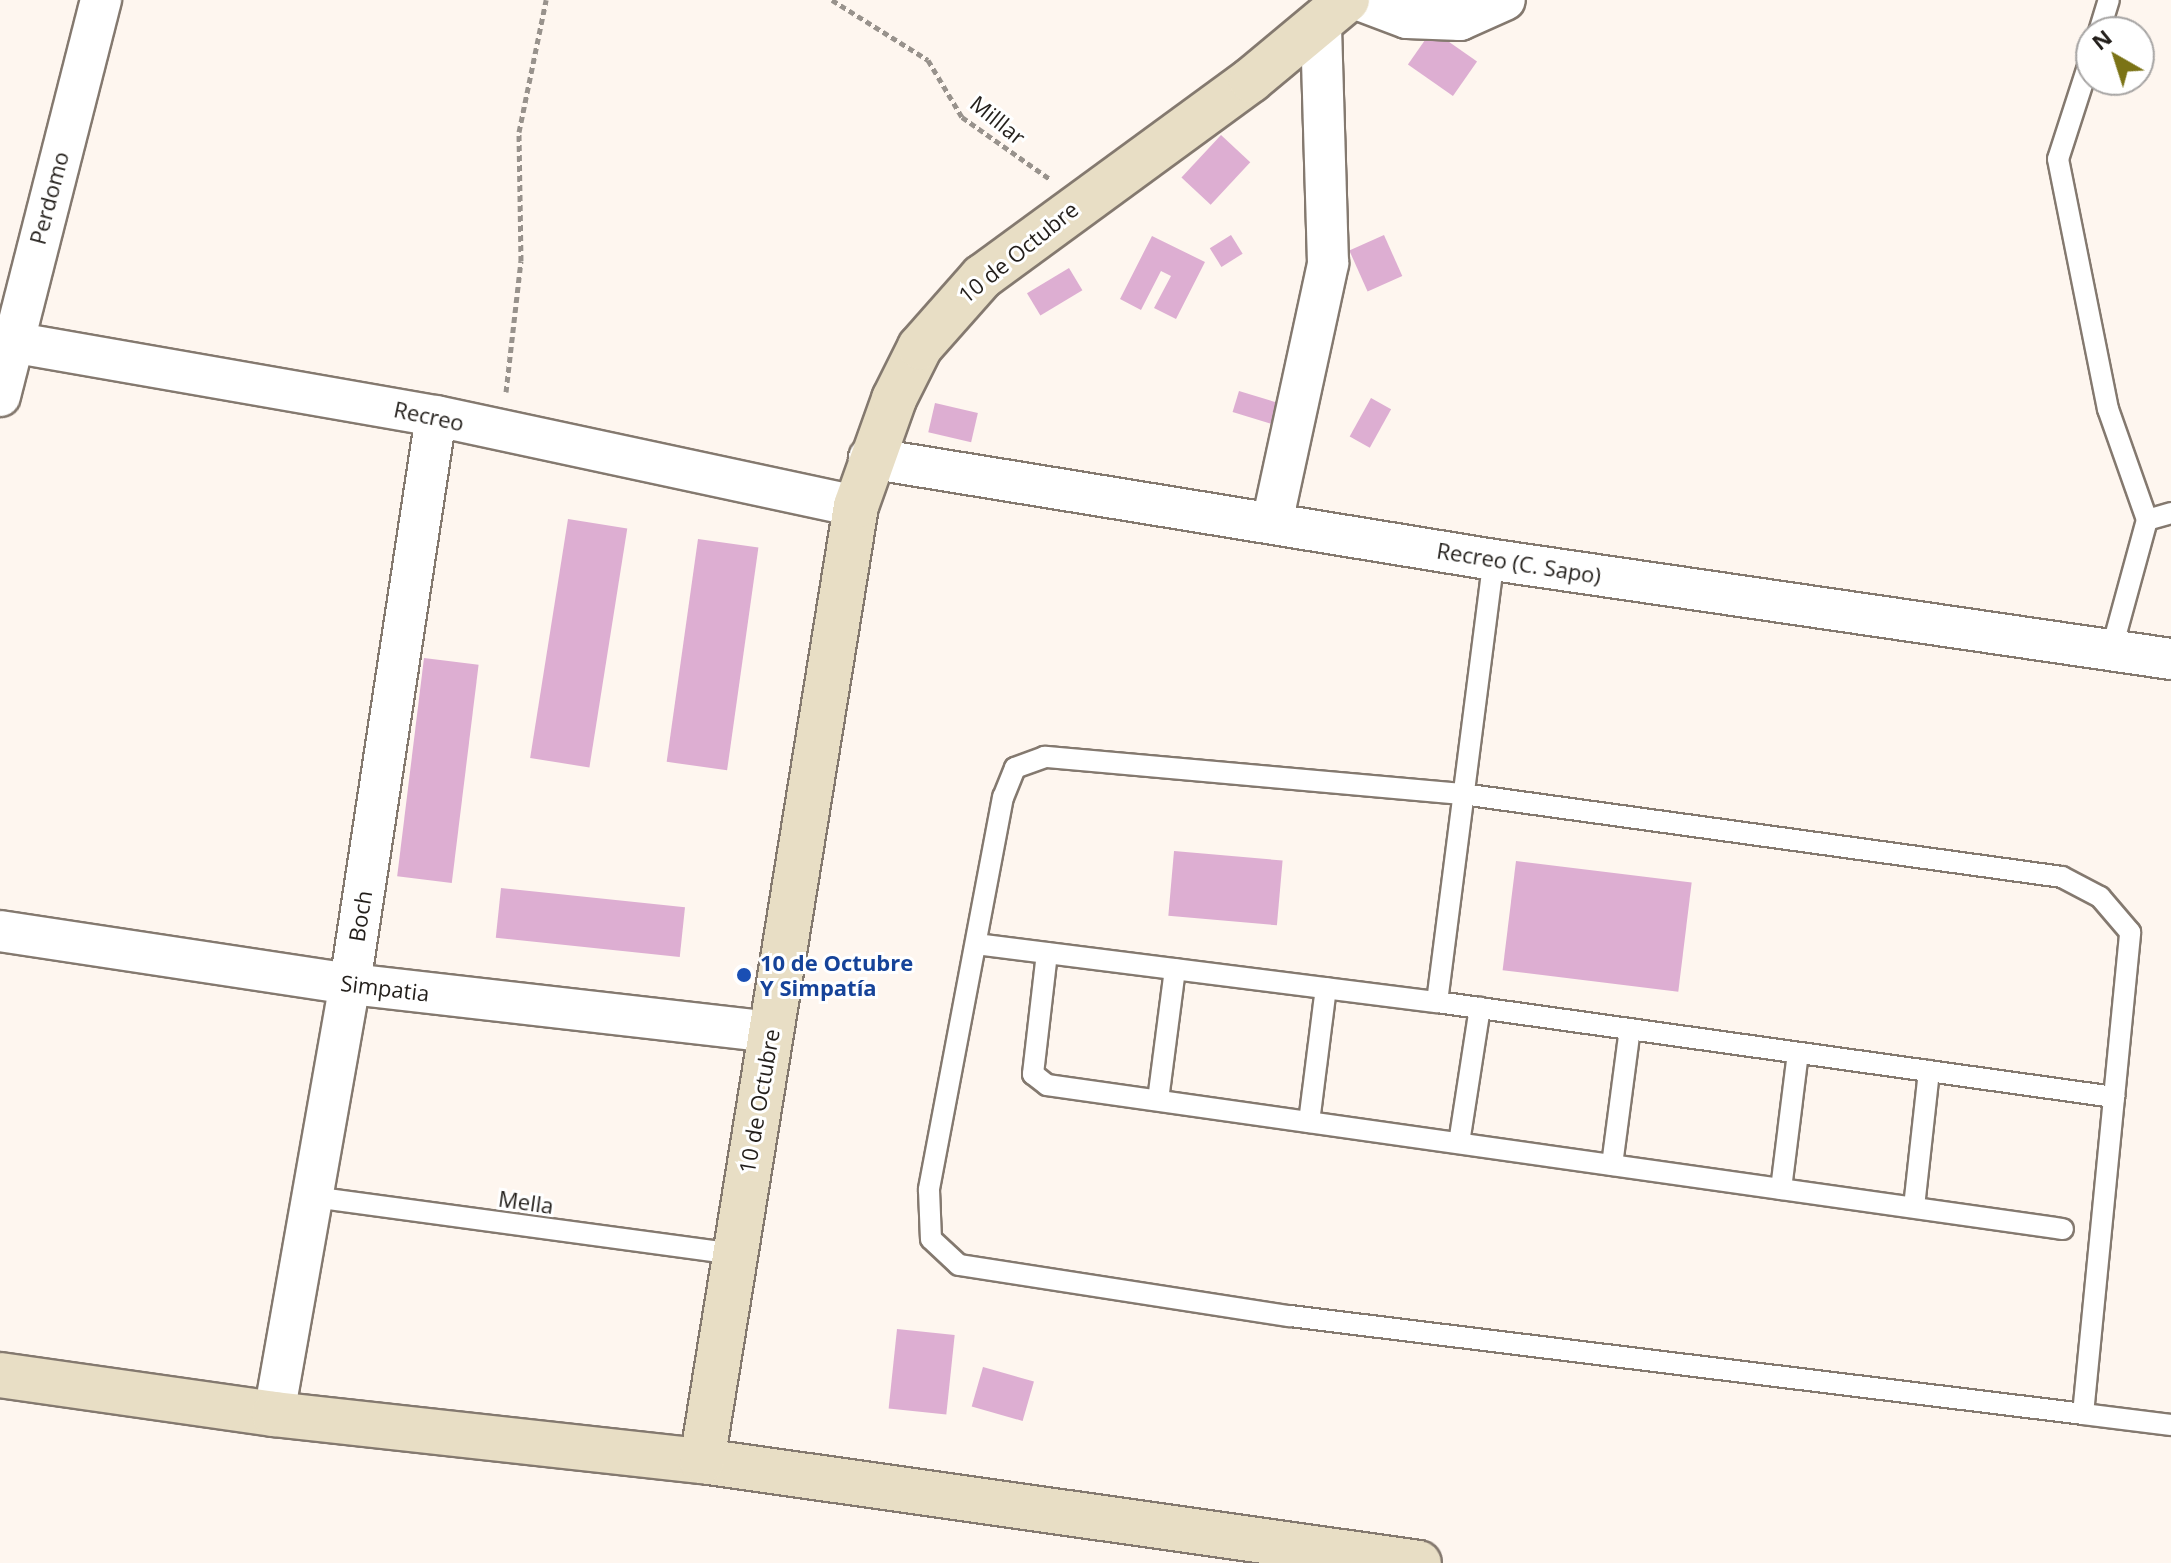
<!DOCTYPE html>
<html>
<head>
<meta charset="utf-8">
<style>
  body { margin:0 }
  #map { position:relative; width:2171px; height:1563px; overflow:hidden; background:#fef6ef; font-family:"Open Sans",sans-serif }
  div>[style] { position:absolute }
  .building>* { inset:0; background:#ddaed2; transform-origin:0 0 }
  .path>* { height:5px; margin-top:-2.5px; transform-origin:0; background:repeating-linear-gradient(90deg,#98928c 0 6px,transparent 0 10px) }
  .roads { filter:drop-shadow(2px 0 #84796f) drop-shadow(-2px 0 #84796f) drop-shadow(0 2px #84796f) drop-shadow(0 -2px #84796f) }
  .lane>* { height:20px; margin:-10px; padding:0 10px; transform-origin:10px; border-radius:10px; background:#fff }
  .street>* { height:40px; margin:-20px; padding:0 20px; transform-origin:20px; border-radius:20px; background:#fff }
  .secondary>* { height:44px; margin:-22px; padding:0 22px; transform-origin:22px; border-radius:22px; background:#e8dec5 }
  .dots>* { width:22px; height:22px; translate:-50% -50%; box-sizing:border-box; border:4px solid #fff; border-radius:50% }
  span { translate:-50% -50%; white-space:nowrap; text-align:center; line-height:1.15; -webkit-text-stroke:6px #fff; paint-order:stroke }
  .street-label { font-size:22px; color:#231f1b }
  .transit-label { font-size:22px; color:#164399; font-weight:700 }
  .left { translate:0 -50%; text-align:left }
  .north { position:absolute; left:2075px; top:16px; width:80px; height:80px; box-sizing:border-box; background:#fff; border:2px solid #a7a5a4; border-radius:50%; rotate:321deg; font-size:22px; font-weight:700; line-height:32px; text-align:center; color:#231f1b }
  .north::after { content:''; display:block; margin:auto; width:28px; height:36px; background:#7b7316; clip-path:polygon(50% 0,100% 100%,50% 72%,0 100%) }
</style>
</head>
<body>
<div id="map">
  <div class="building">
    <i style="left:1432px;top:30px;width:55px;height:42px;rotate:35deg"></i>
    <i style="left:1221px;top:135px;width:40px;height:58px;rotate:43deg"></i>
    <i style="left:1231px;top:235px;width:22px;height:25px;rotate:58deg"></i>
    <i style="left:1384px;top:235px;width:45px;height:38px;rotate:66deg"></i>
    <i style="clip-path:polygon(1152px 236px,1205px 262px,1176px 319px,1154px 308px,1171px 276px,1161px 271px,1141px 310px,1120px 299px)"></i>
    <i style="left:1069px;top:268px;width:26px;height:49px;rotate:59deg"></i>
    <i style="left:1239px;top:391px;width:41px;height:22px;rotate:17deg"></i>
    <i style="left:1371px;top:398px;width:23px;height:44px;rotate:29deg"></i>
    <i style="left:935px;top:403px;width:44px;height:30px;rotate:13deg"></i>
    <i style="left:568px;top:519px;width:60px;height:242px;rotate:9deg"></i>
    <i style="left:698px;top:539px;width:61px;height:225px;rotate:8deg"></i>
    <i style="left:424px;top:658px;width:55px;height:220px;rotate:7deg"></i>
    <i style="left:1174px;top:851px;width:109px;height:65px;rotate:5deg"></i>
    <i style="left:1516px;top:861px;width:177px;height:110px;rotate:7deg"></i>
    <i style="left:501px;top:888px;width:185px;height:50px;rotate:6deg"></i>
    <i style="left:897px;top:1329px;width:58px;height:80px;rotate:6deg"></i>
    <i style="left:983px;top:1367px;width:53px;height:41px;rotate:16deg"></i>
  </div>
  <div class="path">
    <i style="left:832px;top:0;width:113px;rotate:32deg"></i>
    <i style="left:928px;top:60px;width:66px;rotate:59.2deg"></i>
    <i style="left:962px;top:117px;width:108px;rotate:35.2deg"></i>
    <i style="left:506px;top:392px;width:132px;rotate:-83.5deg"></i>
    <i style="left:521px;top:261px;width:129px;rotate:-90.9deg"></i>
    <i style="left:519px;top:132px;width:135px;rotate:-78.4deg"></i>
  </div>
  <div class="roads">
    <div class="lane">
      <i style="left:2099px;top:32px;width:34px;rotate:-73deg"></i>
      <i style="left:2091px;top:57px;width:107px;rotate:107.9deg"></i>
      <i style="left:2058px;top:159px;width:255px;rotate:78.7deg"></i>
      <i style="left:2108px;top:409px;width:118px;rotate:70.6deg"></i>
      <i style="left:2147px;top:520px;width:133px;rotate:105.3deg"></i>
      <i style="left:2147px;top:520px;width:25px;rotate:-16deg"></i>
      <i style="left:976px;top:944px;width:465px;rotate:7.2deg"></i>
      <i style="left:1437px;top:1002px;width:684px;rotate:7.99deg"></i>
      <i style="left:1047px;top:953px;width:122px;rotate:96.6deg"></i>
      <i style="left:1033px;top:1074px;width:18px;rotate:38deg"></i>
      <i style="left:1047px;top:1085px;width:1026px;rotate:8.07deg"></i>
      <i style="left:1437px;top:1002px;width:446px;rotate:-82.7deg"></i>
      <i style="left:1158px;top:1100px;width:132px;rotate:-82.6deg"></i>
      <i style="left:1309px;top:1122px;width:135px;rotate:-82.8deg"></i>
      <i style="left:1459px;top:1143px;width:137px;rotate:-81.2deg"></i>
      <i style="left:1612px;top:1165px;width:137px;rotate:-82.5deg"></i>
      <i style="left:1781px;top:1189px;width:137px;rotate:-82.9deg"></i>
      <i style="left:313px;top:1197px;width:425px;rotate:7.7deg"></i>
      <i style="left:1914px;top:1207px;width:137px;rotate:-83.7deg"></i>
      <i style="left:2083px;top:1414px;width:484px;rotate:-84.4deg"></i>
      <i style="left:2130px;top:932px;width:46px;rotate:-130.6deg"></i>
      <i style="left:2100px;top:897px;width:43px;rotate:-152.2deg"></i>
      <i style="left:2062px;top:877px;width:606px;rotate:-172.12deg"></i>
      <i style="left:1462px;top:794px;width:419px;rotate:-174.9deg"></i>
      <i style="left:1045px;top:757px;width:32px;rotate:160deg"></i>
      <i style="left:1015px;top:768px;width:31px;rotate:112deg"></i>
      <i style="left:1003px;top:797px;width:400px;rotate:100.7deg"></i>
      <i style="left:929px;top:1190px;width:49px;rotate:87.7deg"></i>
      <i style="left:931px;top:1239px;width:38px;rotate:43deg"></i>
      <i style="left:959px;top:1265px;width:335px;rotate:8.8deg"></i>
      <i style="left:1290px;top:1316px;width:799px;rotate:7.04deg"></i>
      <i style="left:2083px;top:1414px;width:89px;rotate:7.1deg"></i>
    </div>
    <div class="street">
      <i style="left:1359px;top:0;width:51px;rotate:20.6deg"></i>
      <i style="left:1407px;top:18px;width:53px;rotate:2.2deg"></i>
      <i style="left:1460px;top:20px;width:49px;rotate:-24deg"></i>
      <i style="left:0;top:340px;width:443px;rotate:9.9deg"></i>
      <i style="left:436px;top:416px;width:430px;rotate:12.1deg"></i>
      <i style="left:0;top:396px;width:409px;rotate:-75.7deg"></i>
      <i style="left:869px;top:458px;width:633px;rotate:9.27deg"></i>
      <i style="left:1494px;top:560px;width:684px;rotate:8.32deg"></i>
      <i style="left:1272px;top:523px;width:266px;rotate:-77.8deg"></i>
      <i style="left:1328px;top:263px;width:241px;rotate:-91.7deg"></i>
      <i style="left:0;top:931px;width:354px;rotate:8.6deg"></i>
      <i style="left:350px;top:984px;width:425px;rotate:6.5deg"></i>
      <i style="left:274px;top:1414px;width:437px;rotate:-80deg"></i>
      <i style="left:350px;top:984px;width:574px;rotate:-81.39deg"></i>
    </div>
    <div class="secondary">
      <i style="left:0;top:1375px;width:277px;rotate:8.1deg"></i>
      <i style="left:274px;top:1414px;width:431px;rotate:6.3deg"></i>
      <i style="left:702px;top:1461px;width:724px;rotate:8.1deg"></i>
      <i style="left:702px;top:1461px;width:967px;rotate:-80.84deg"></i>
      <i style="left:856px;top:506px;width:114px;rotate:-70.4deg"></i>
      <i style="left:894px;top:399px;width:58px;rotate:-63.4deg"></i>
      <i style="left:920px;top:347px;width:94px;rotate:-48.5deg"></i>
      <i style="left:982px;top:277px;width:333px;rotate:-36.2deg"></i>
      <i style="left:1251px;top:80px;width:125px;rotate:-39.8deg"></i>
    </div>
  </div>
  <div class="dots">
    <i style="left:744px;top:975px;background:#1a4fb4"></i>
  </div>
  <div class="street-label">
    <span style="left:998px;top:120px;rotate:39deg">Milllar</span>
    <span style="left:49px;top:198px;rotate:-75deg">Perdomo</span>
    <span style="left:1018px;top:252px;rotate:-39deg">10 de Octubre</span>
    <span style="left:429px;top:416px;rotate:12deg">Recreo</span>
    <span style="left:1519px;top:563px;rotate:9deg">Recreo (C. Sapo)</span>
    <span style="left:360px;top:916px;rotate:-81deg">Boch</span>
    <span style="left:385px;top:988px;rotate:7deg">Simpatia</span>
    <span style="left:759px;top:1101px;rotate:-80deg">10 de Octubre</span>
    <span style="left:526px;top:1202px;rotate:8deg">Mella</span>
  </div>
  <div class="transit-label">
    <span class="left" style="left:760px;top:975px">10 de Octubre<br>Y Simpatía</span>
  </div>
  <div class="north">N</div>
</div>
</body>
</html>
